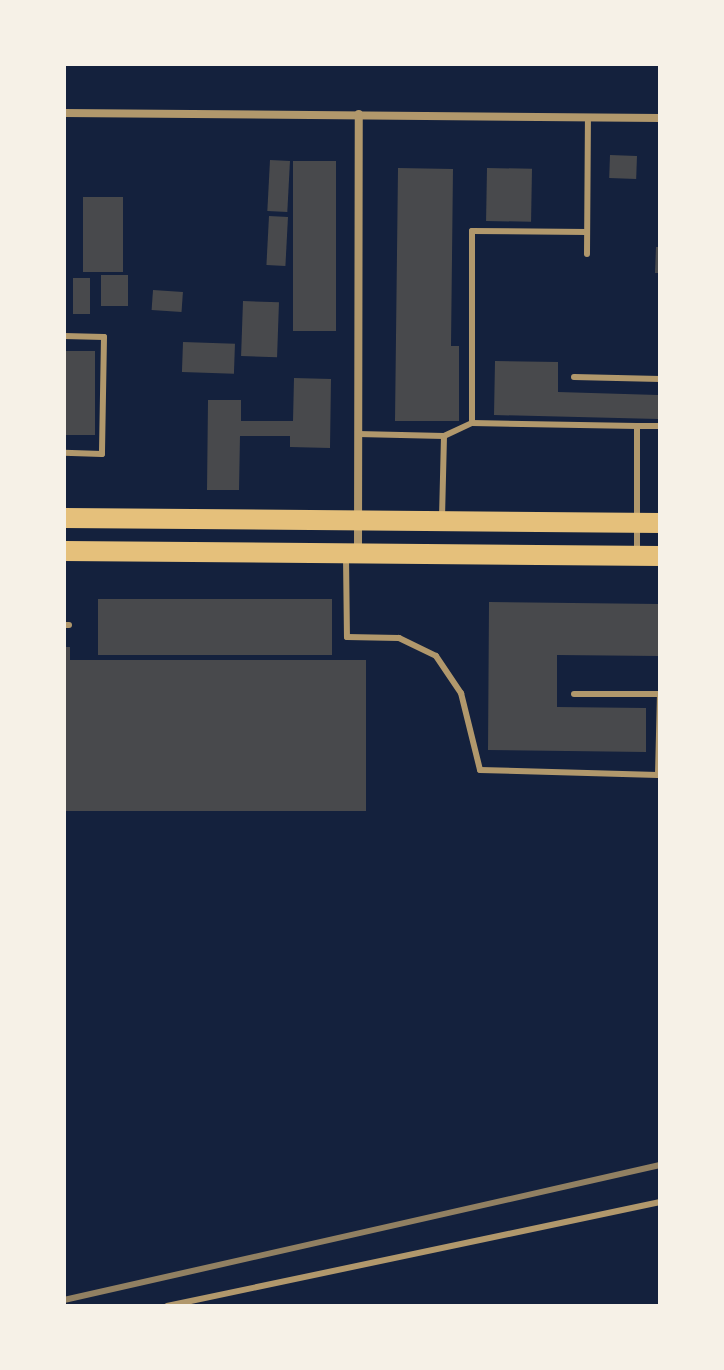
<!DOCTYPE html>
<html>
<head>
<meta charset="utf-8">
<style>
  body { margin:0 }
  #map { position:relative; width:724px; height:1370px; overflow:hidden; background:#14213d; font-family:"Asap Condensed",sans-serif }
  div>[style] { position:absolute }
  .building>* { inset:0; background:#48494c; transform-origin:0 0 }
  .service>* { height:6px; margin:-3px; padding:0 3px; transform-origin:3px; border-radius:3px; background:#b1986c }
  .minor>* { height:8px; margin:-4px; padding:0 4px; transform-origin:4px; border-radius:4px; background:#b1986c }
  .trunk>* { height:20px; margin:-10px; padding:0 10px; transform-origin:10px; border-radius:10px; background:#e5c07b }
  .rail>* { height:6px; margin:-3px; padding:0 3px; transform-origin:3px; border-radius:3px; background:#918062 }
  span { translate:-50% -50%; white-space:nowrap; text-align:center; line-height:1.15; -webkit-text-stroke:6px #f6f1e7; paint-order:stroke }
  .frame { position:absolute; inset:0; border:66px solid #f6f1e7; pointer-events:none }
</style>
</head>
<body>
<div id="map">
  <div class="building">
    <i style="left:610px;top:155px;width:27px;height:23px;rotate:2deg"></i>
    <i style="left:270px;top:160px;width:20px;height:51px;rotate:3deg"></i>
    <i style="left:293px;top:161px;width:43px;height:170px"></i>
    <i style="clip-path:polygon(398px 168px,453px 169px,451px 346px,459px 346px,459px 421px,395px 421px)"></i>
    <i style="left:487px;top:168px;width:45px;height:53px;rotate:1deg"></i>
    <i style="left:83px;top:197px;width:40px;height:75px"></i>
    <i style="left:269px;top:216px;width:19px;height:49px;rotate:3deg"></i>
    <i style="clip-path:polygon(656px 247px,660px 247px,660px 273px,655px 273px)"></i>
    <i style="left:101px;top:275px;width:27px;height:31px"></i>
    <i style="left:73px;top:278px;width:17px;height:36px"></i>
    <i style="left:153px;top:290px;width:30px;height:20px;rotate:4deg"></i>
    <i style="left:243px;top:301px;width:36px;height:55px;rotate:2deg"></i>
    <i style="left:183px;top:342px;width:52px;height:30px;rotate:2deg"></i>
    <i style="left:64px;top:351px;width:31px;height:84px"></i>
    <i style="clip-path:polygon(495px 361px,558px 362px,558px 392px,658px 395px,658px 419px,494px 415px)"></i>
    <i style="clip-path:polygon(294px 378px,331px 379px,330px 448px,290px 447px,290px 436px,240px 436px,239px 490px,207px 490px,208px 400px,241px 400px,241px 421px,293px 421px)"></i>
    <i style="left:98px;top:599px;width:234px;height:56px"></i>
    <i style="clip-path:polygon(489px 602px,659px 604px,659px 656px,557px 655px,557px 707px,646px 708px,646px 752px,488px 750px)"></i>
    <i style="clip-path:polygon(64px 647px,70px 647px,70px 660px,366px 660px,366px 811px,64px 811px)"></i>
  </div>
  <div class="service">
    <i style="left:587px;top:232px;width:115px;rotate:-179.5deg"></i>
    <i style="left:472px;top:231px;width:192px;rotate:90deg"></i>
    <i style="left:472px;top:423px;width:165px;rotate:1deg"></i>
    <i style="left:637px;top:426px;width:125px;rotate:90deg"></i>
    <i style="left:587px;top:254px;width:137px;rotate:-89.6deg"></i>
    <i style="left:64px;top:336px;width:40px;rotate:1.4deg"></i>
    <i style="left:104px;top:337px;width:117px;rotate:91deg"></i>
    <i style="left:102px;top:454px;width:38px;rotate:-178deg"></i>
    <i style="left:574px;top:377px;width:86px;rotate:1.3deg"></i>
    <i style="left:637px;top:426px;width:23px"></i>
    <i style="left:358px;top:434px;width:86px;rotate:1.3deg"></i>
    <i style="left:444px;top:436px;width:82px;rotate:91.4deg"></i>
    <i style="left:444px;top:436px;width:31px;rotate:-25deg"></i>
    <i style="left:346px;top:557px;width:80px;rotate:89.3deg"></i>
    <i style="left:347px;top:637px;width:52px;rotate:1.1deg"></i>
    <i style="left:399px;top:638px;width:41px;rotate:25.9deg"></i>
    <i style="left:436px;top:656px;width:45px;rotate:56deg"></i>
    <i style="left:461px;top:693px;width:79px;rotate:76.1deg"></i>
    <i style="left:480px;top:770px;width:178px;rotate:1.6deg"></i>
    <i style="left:658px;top:775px;width:81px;rotate:-88.6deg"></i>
    <i style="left:64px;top:625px;width:5px"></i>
    <i style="left:574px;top:694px;width:86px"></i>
    <i style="left:167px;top:1306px;width:504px;rotate:-11.91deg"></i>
  </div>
  <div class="minor">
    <i style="left:64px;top:113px;width:596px;rotate:0.48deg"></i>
    <i style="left:358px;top:553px;width:439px;rotate:-89.9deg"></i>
  </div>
  <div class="trunk">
    <i style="left:64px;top:518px;width:596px;rotate:0.48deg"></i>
    <i style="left:64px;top:551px;width:596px;rotate:0.48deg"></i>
  </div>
  <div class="rail">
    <i style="left:64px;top:1300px;width:611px;rotate:-12.76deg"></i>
  </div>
  <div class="frame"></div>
</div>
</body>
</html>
